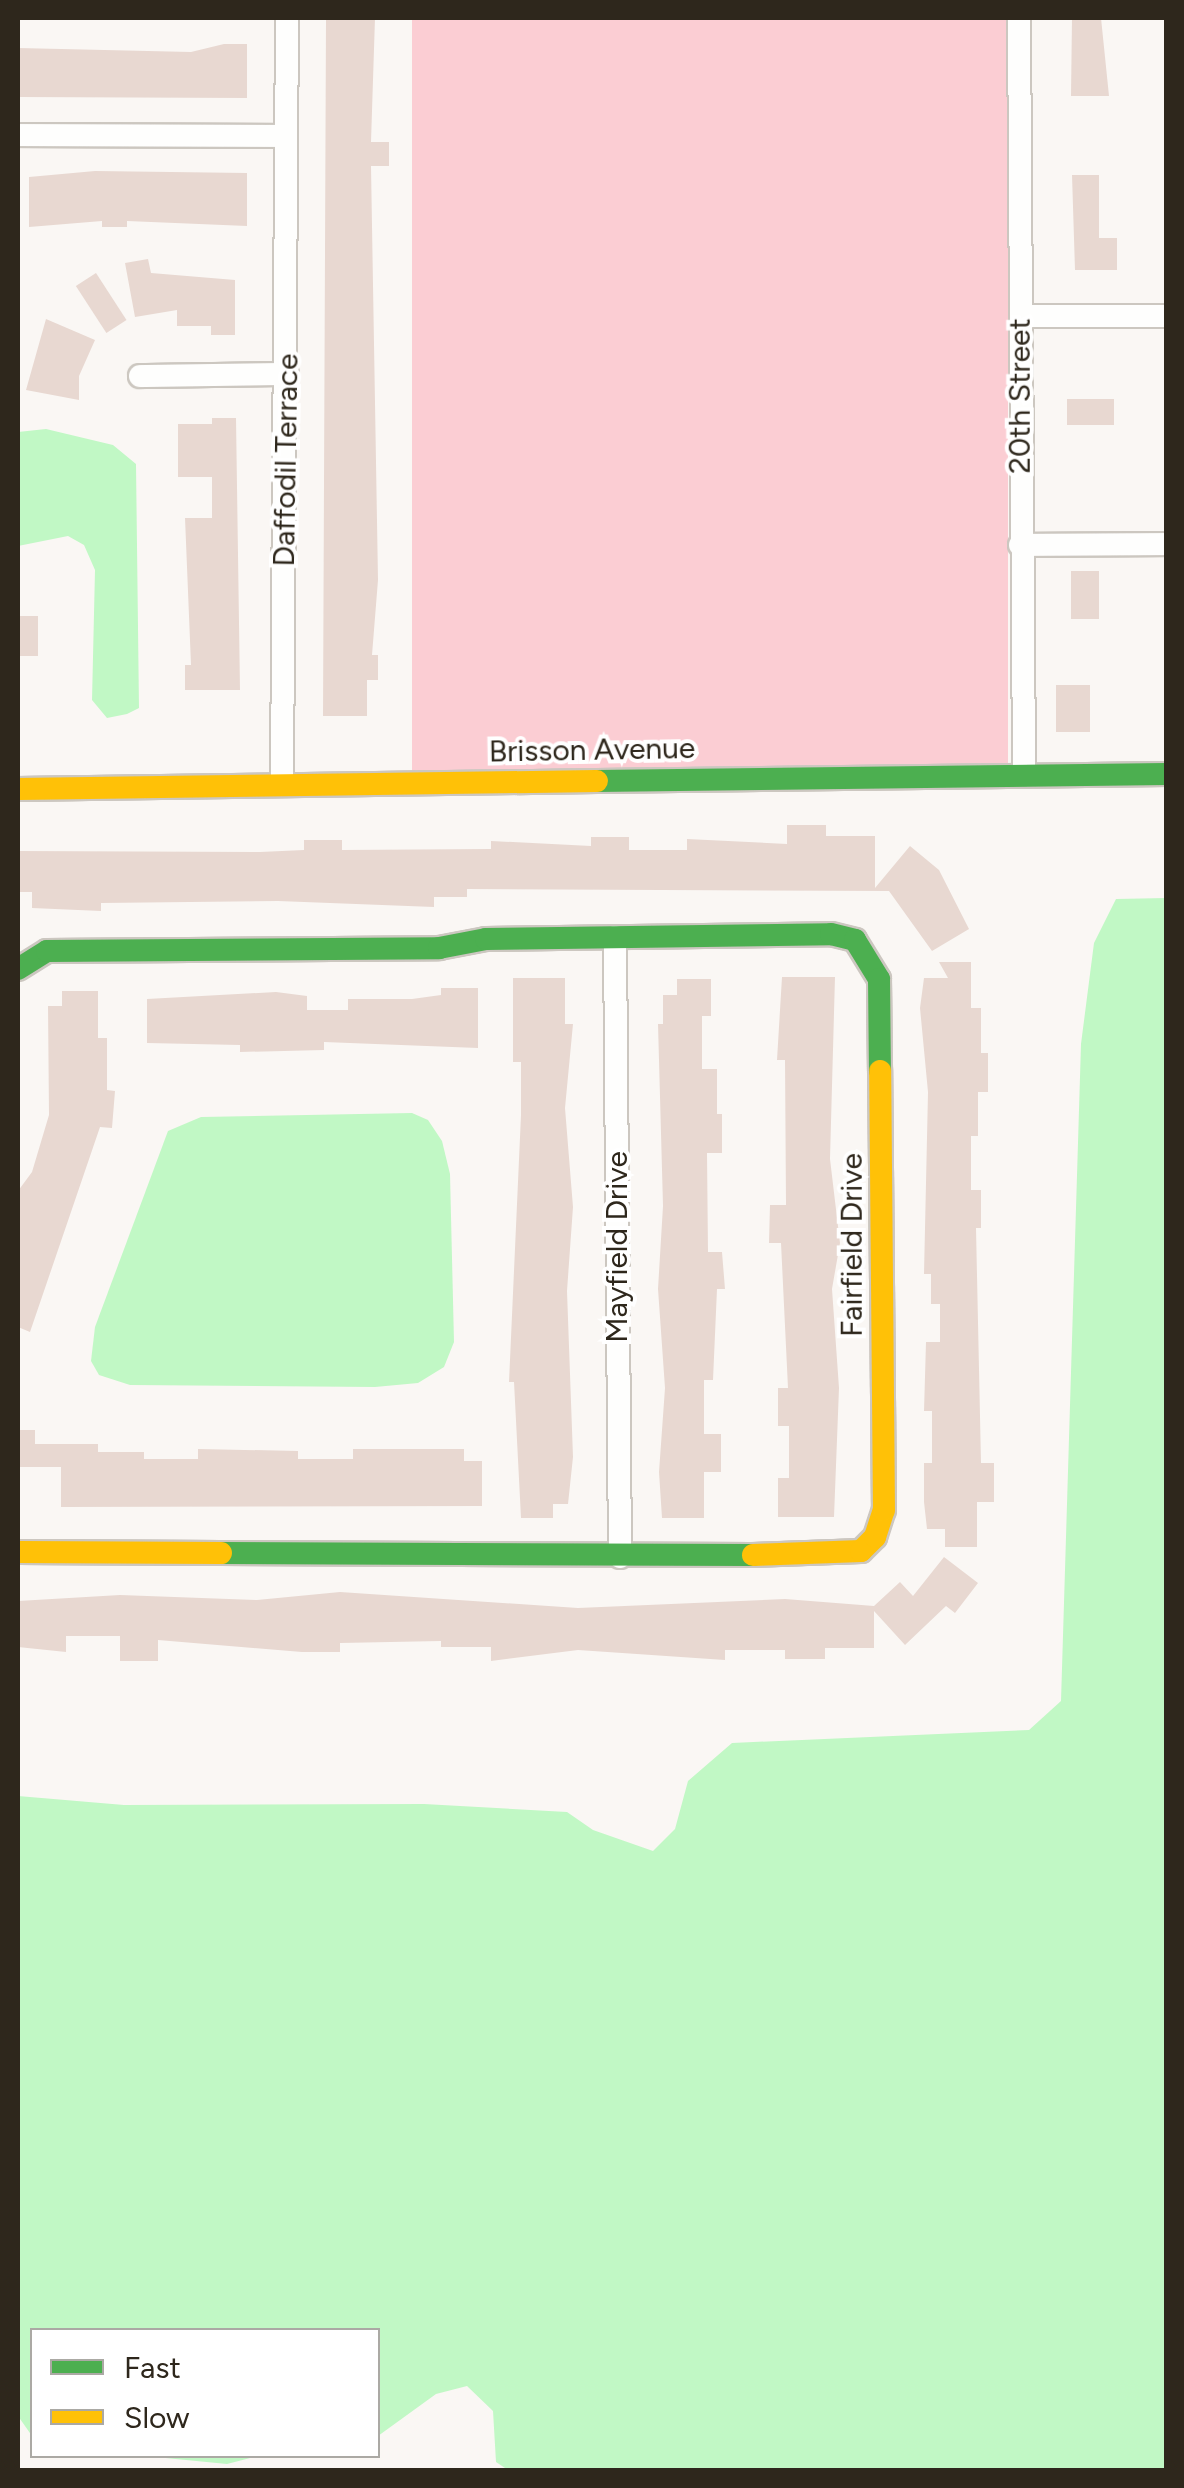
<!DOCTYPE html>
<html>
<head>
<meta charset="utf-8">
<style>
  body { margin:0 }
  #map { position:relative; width:1184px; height:2488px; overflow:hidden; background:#faf7f4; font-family:Figtree,sans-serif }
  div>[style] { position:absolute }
  .green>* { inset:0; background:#fbcdd3; transform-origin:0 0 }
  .water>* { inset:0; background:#c1f8c5 }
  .building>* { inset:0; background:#e8d8d1; transform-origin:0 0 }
  .roads { filter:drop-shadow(2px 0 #ccc7c0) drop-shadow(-2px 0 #ccc7c0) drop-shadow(0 2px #ccc7c0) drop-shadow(0 -2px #ccc7c0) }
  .street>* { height:22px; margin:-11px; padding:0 11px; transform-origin:11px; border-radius:11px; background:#fefefd }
  .fast>* { height:22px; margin:-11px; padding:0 11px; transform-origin:11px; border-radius:11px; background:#4caf50 }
  .slow>* { height:22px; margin:-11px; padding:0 11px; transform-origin:11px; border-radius:11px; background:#ffc107 }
  span { translate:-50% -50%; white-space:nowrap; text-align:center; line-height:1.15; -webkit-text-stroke:8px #fff; paint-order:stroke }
  .street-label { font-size:30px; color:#2e271c }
  .frame { position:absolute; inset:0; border:20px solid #2e271c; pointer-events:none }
  .legend { position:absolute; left:30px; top:2328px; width:350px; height:130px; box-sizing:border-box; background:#fff; border:2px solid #aba9a4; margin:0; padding:12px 18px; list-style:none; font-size:30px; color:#2e271c }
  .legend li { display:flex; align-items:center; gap:20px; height:50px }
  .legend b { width:50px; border:2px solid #aba9a4 }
</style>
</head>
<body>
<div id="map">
  <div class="green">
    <i style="left:412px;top:18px;width:596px;height:755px"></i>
  </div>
  <div class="water">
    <i style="clip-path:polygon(46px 429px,113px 445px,136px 464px,139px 708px,127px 714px,107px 718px,92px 700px,95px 570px,84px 545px,68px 536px,18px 546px,18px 432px)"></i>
    <i style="clip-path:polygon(1166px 898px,1166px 2470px,508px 2470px,496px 2462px,493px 2411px,467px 2386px,436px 2394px,378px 2436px,378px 2330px,32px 2330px,32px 2436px,18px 2416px,18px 1796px,124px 1805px,424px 1804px,567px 1812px,593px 1830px,653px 1851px,675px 1829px,688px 1781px,732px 1743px,1029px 1730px,1061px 1701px,1081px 1044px,1094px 943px,1116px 899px)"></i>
    <i style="clip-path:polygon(412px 1113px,428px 1120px,442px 1141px,450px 1174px,454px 1342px,444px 1367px,418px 1383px,375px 1387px,130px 1385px,99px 1375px,91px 1361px,95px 1327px,168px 1131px,201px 1117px)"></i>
    <i style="clip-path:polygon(145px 2456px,258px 2456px,227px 2464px)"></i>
  </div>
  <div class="building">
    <i style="clip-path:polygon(326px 18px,375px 18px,371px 142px,389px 142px,389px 166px,371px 166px,378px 580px,372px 655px,378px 655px,378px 680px,367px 680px,367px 716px,323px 716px)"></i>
    <i style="clip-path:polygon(1072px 18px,1101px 18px,1109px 96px,1071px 96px)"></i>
    <i style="clip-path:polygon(224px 44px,247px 44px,247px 98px,18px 97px,18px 48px,191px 52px)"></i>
    <i style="clip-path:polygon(95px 171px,247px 173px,247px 226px,127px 221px,127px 227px,102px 227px,102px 221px,29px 227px,29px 177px)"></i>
    <i style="clip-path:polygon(1072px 175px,1099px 175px,1099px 238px,1117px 238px,1117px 270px,1075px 270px)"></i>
    <i style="clip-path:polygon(148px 259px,151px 273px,235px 280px,235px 335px,211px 335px,211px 326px,177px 326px,177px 310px,135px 317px,125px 263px)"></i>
    <i style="left:96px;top:273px;width:56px;height:24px;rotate:57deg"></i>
    <i style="clip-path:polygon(46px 319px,95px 340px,79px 376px,79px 400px,26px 390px)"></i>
    <i style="left:1067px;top:399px;width:47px;height:26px"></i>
    <i style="clip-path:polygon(212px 418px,236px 418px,240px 690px,185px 690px,185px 665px,191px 665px,185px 518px,212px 518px,212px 477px,178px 477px,178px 424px,212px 424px)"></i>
    <i style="left:1071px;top:571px;width:28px;height:48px"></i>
    <i style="left:38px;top:616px;width:40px;height:20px;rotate:90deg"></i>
    <i style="left:1056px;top:685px;width:34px;height:47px"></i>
    <i style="clip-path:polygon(787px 825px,826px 825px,826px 836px,875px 836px,875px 888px,910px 846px,939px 870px,969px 929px,932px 951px,889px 891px,467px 889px,467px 897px,434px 897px,434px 907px,278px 901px,101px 903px,101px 911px,32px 908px,32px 892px,18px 892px,18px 851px,260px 852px,304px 850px,304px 840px,342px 840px,342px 850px,491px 849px,491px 841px,591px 846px,591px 837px,629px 837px,629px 850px,687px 850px,687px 839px,787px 844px)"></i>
    <i style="clip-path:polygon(939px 962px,971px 962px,971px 1008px,981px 1008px,981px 1053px,988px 1053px,988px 1092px,978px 1092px,978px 1136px,971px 1136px,971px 1190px,981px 1190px,981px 1228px,976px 1228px,981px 1463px,994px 1463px,994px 1502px,977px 1502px,977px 1547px,945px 1547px,945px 1529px,927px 1529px,924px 1502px,924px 1463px,932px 1463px,932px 1411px,924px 1411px,926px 1342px,940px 1342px,940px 1304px,931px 1304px,931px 1274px,924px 1274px,928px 1092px,920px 1008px,924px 978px,948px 978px)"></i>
    <i style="clip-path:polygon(782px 977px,835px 977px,830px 1159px,840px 1243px,832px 1289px,839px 1388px,834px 1517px,778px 1517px,778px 1478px,789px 1478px,789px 1426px,778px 1426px,778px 1388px,788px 1388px,781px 1243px,769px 1243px,770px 1205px,786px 1205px,785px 1060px,777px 1060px)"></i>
    <i style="clip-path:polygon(513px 978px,565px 978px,565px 1024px,573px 1024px,565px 1108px,573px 1207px,567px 1291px,573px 1457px,568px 1504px,553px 1504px,553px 1518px,521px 1518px,514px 1382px,509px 1382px,521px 1115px,521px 1062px,513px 1062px)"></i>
    <i style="clip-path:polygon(677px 979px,711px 979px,711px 1016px,702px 1016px,702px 1069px,717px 1069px,717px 1114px,722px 1114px,722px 1153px,707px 1153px,708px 1252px,722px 1252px,725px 1289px,717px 1289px,713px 1380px,704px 1380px,704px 1434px,721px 1434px,721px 1472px,704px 1472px,704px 1518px,662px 1518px,659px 1472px,665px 1388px,658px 1289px,663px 1206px,658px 1024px,663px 1024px,663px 995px,677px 995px)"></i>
    <i style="clip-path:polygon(441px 988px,478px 988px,478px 1048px,324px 1042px,324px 1050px,240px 1052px,240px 1045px,147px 1043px,147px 999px,276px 992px,307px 996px,307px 1010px,348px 1010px,348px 999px,412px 999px,441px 995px)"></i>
    <i style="clip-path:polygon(62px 991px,98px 991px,98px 1038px,107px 1038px,107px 1090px,115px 1091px,112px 1128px,100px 1127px,30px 1332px,18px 1327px,18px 1191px,32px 1172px,49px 1115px,48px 1006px,62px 1006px)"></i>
    <i style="clip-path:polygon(18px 1430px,35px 1430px,35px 1444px,98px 1444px,98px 1452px,144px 1452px,144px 1459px,198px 1459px,198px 1449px,298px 1451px,298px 1459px,353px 1459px,353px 1449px,464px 1449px,464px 1461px,482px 1461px,482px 1506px,61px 1507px,61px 1467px,18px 1467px)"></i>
    <i style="clip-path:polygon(944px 1557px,978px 1583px,955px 1613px,946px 1606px,905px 1645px,874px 1611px,874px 1648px,825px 1648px,825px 1659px,785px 1659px,785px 1650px,725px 1650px,725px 1660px,578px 1650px,491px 1661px,491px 1647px,441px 1647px,441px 1641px,340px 1643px,340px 1652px,302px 1652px,158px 1640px,158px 1661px,120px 1661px,120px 1636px,66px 1636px,66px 1652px,18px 1647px,18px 1601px,120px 1595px,257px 1600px,340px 1592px,578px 1608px,785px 1599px,874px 1606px,900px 1582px,913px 1596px)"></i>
  </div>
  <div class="roads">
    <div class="street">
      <i style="left:1019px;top:18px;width:757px;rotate:89.62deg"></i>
      <i style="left:18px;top:135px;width:266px;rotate:0.2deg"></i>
      <i style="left:1021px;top:316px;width:145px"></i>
      <i style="left:140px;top:376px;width:147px;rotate:-0.8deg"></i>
      <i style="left:1020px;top:545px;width:146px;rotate:-0.4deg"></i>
      <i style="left:282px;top:784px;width:766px;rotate:-89.63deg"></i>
      <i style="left:615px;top:937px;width:620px;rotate:89.54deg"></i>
    </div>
    <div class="fast">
      <i style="left:597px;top:781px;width:569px;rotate:-0.7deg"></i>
      <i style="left:18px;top:969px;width:34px;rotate:-32deg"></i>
      <i style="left:47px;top:951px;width:392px;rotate:-0.4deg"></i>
      <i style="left:439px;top:948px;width:48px;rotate:-10.8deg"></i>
      <i style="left:486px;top:939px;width:345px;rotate:-0.8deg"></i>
      <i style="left:831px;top:934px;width:25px;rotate:14deg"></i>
      <i style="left:855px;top:940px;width:46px;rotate:58.4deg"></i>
      <i style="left:879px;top:979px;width:92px;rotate:89.4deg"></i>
      <i style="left:221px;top:1553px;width:532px;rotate:0.22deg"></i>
    </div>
    <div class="slow">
      <i style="left:18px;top:789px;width:579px;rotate:-0.79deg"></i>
      <i style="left:18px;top:1552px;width:203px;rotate:0.3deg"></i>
      <i style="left:753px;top:1555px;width:108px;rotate:-2.1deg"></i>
      <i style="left:861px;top:1551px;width:20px;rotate:-45deg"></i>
      <i style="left:875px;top:1537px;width:28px;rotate:-72deg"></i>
      <i style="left:884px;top:1510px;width:439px;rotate:-90.5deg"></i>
    </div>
  </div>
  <div class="street-label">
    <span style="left:1020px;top:396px;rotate:-90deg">20th Street</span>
    <span style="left:286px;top:460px;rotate:-89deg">Daffodil Terrace</span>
    <span style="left:592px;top:750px;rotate:-1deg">Brisson Avenue</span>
    <span style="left:852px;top:1245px;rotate:-90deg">Fairfield Drive</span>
    <span style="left:617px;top:1247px;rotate:-90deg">Mayfield Drive</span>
  </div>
  <div class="frame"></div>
  <ul class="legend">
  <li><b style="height:12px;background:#4caf50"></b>Fast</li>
  <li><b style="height:12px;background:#ffc107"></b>Slow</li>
  </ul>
</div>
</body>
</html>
